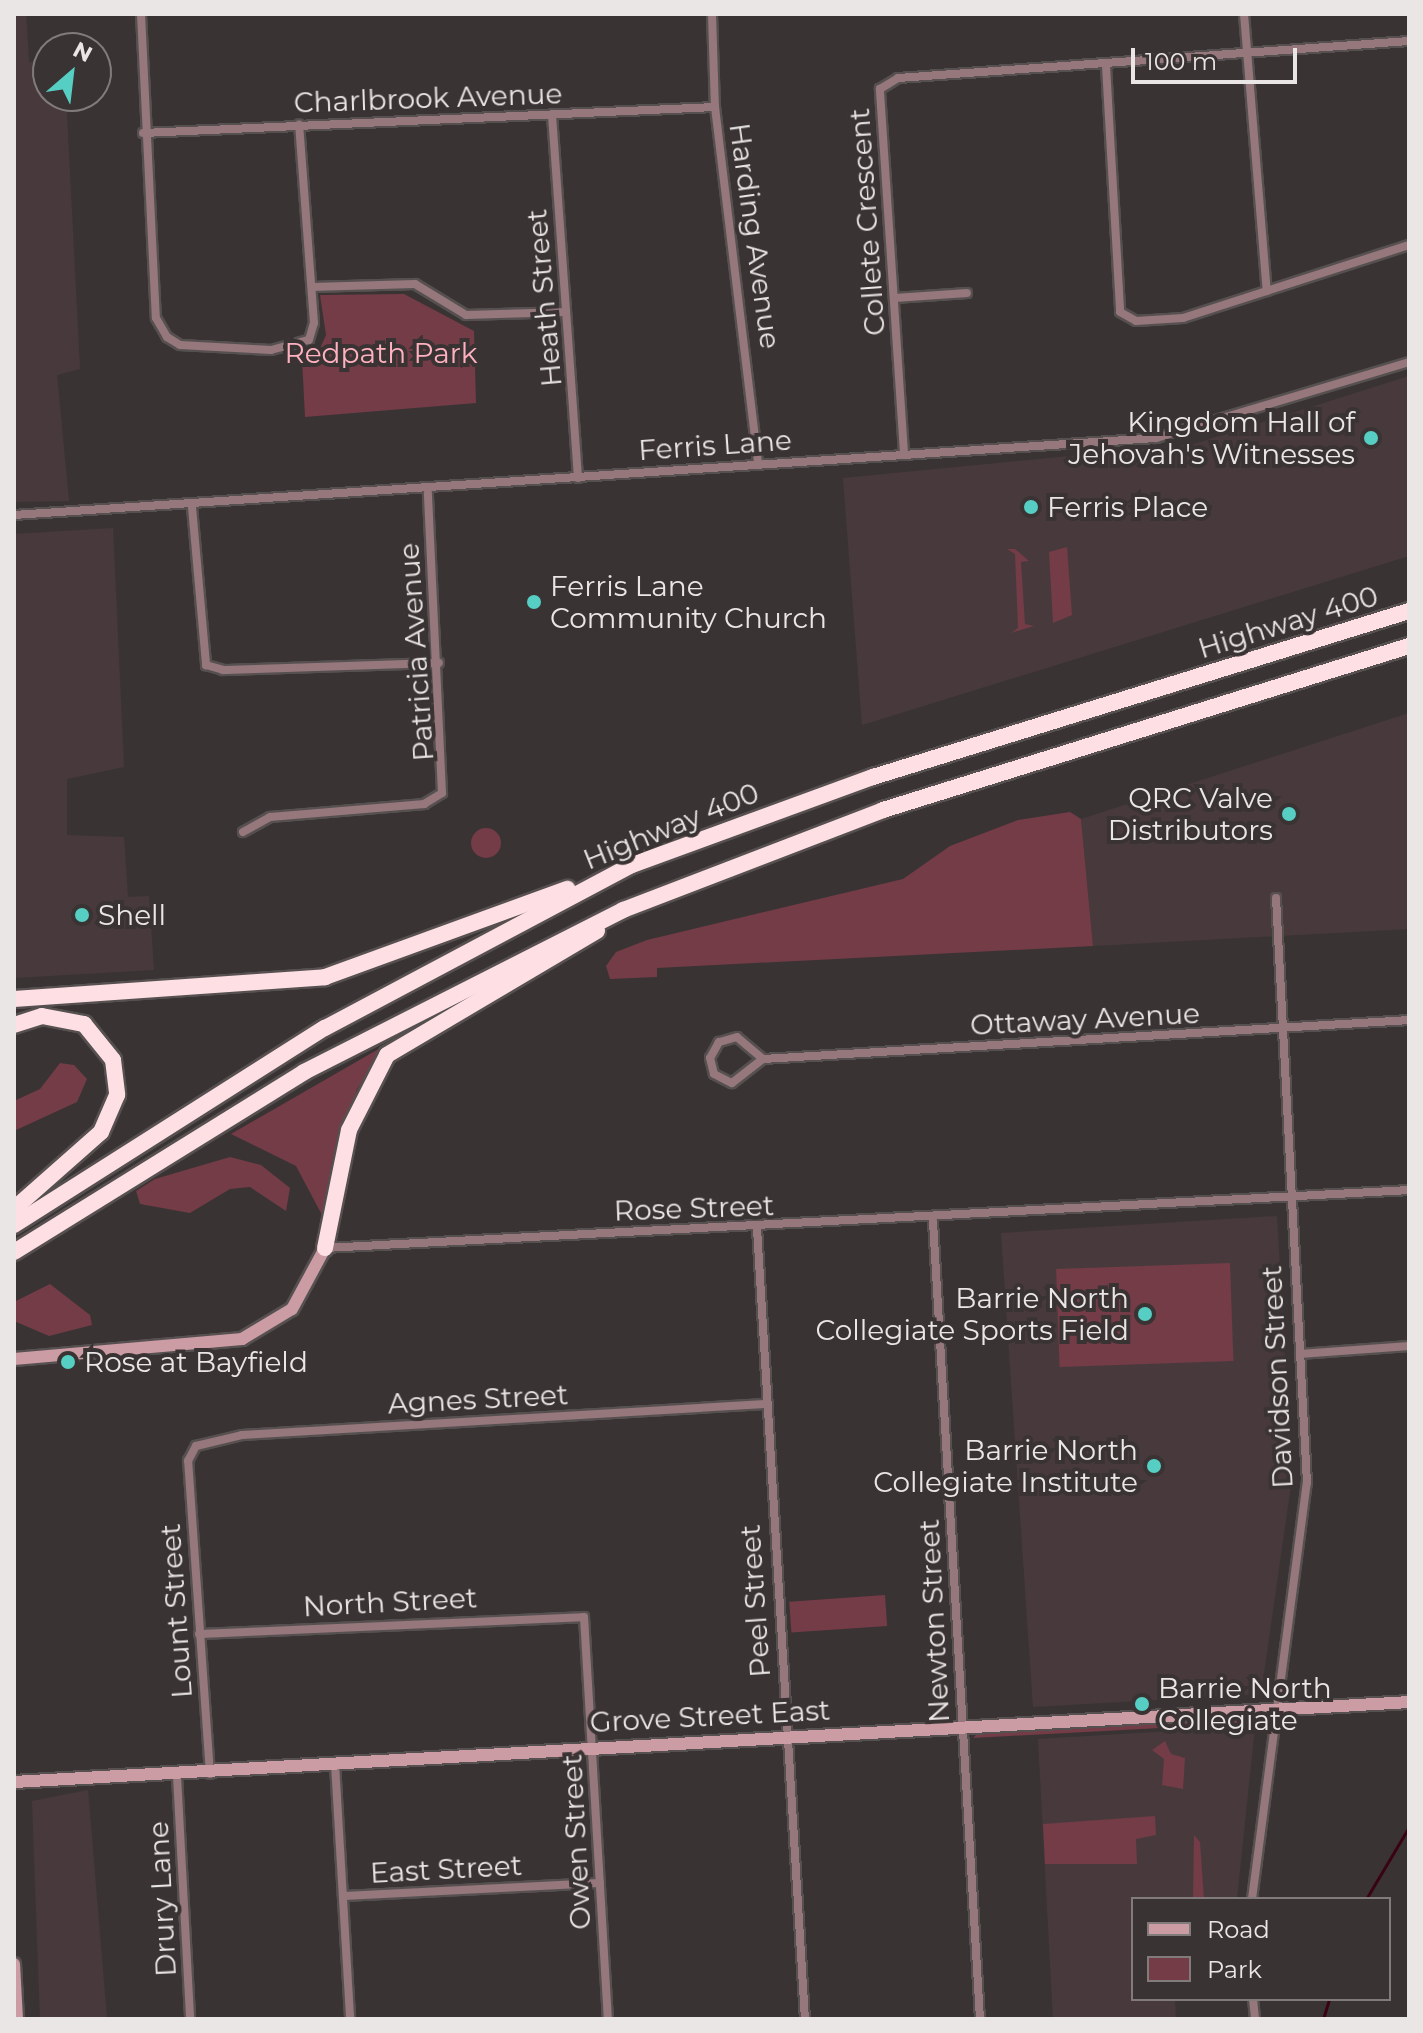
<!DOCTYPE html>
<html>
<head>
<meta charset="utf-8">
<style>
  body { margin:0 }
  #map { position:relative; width:1423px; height:2033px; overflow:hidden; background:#3a3334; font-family:Montserrat,sans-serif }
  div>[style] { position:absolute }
  .built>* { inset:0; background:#483a3c }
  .green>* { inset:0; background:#733c47; transform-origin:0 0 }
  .round { border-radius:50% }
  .stream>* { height:3px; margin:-1.5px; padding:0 1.5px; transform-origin:1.5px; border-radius:1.5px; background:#390314 }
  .roads { filter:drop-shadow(2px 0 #565050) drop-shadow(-2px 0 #565050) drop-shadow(0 2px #565050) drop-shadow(0 -2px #565050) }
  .street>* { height:8px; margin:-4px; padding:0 4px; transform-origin:4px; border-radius:4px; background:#95777c }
  .secondary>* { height:12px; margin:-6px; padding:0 6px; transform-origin:6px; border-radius:6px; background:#cb9ca4 }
  .highway>* { height:16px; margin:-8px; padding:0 8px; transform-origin:8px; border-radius:8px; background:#fedfe4 }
  .dots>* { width:22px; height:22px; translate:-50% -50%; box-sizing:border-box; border:4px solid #3a3334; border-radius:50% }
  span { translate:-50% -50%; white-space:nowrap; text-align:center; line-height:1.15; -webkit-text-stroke:8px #3a3334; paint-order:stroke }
  .street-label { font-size:28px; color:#ebe6e6 }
  .park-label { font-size:28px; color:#ffb1bf }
  .poi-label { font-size:28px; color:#ebe6e6 }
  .right { translate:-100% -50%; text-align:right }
  .left { translate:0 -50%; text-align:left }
  .frame { position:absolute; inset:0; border:16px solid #ebe6e6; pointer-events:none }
  .legend { position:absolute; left:1131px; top:1897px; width:260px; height:104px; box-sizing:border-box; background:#3a3334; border:2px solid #817b7b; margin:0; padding:10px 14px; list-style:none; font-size:24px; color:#ebe6e6 }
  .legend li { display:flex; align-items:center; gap:16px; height:40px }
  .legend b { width:40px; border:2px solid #817b7b }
  .north { position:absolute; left:32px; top:32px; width:80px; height:80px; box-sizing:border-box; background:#3a3334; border:2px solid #817b7b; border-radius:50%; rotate:28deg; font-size:22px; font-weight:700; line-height:32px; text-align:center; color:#ebe6e6 }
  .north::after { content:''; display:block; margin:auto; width:28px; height:36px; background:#56cec3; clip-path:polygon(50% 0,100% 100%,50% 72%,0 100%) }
  .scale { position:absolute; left:1131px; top:48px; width:166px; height:36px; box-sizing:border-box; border:4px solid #ebe6e6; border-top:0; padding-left:10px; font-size:24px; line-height:28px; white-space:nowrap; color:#ebe6e6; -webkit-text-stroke:6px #3a3334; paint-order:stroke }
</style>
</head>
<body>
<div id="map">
  <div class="built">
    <i style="clip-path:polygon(14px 14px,26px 14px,29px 62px,48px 60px,48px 96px,66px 96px,80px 369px,57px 375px,69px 501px,14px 502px)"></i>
    <i style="clip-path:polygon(1409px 376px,1409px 556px,862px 725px,843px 478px,1194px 444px)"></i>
    <i style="clip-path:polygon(113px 528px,124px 767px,67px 779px,67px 835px,124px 837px,128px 897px,149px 896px,154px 970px,14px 978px,14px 534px)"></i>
    <i style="clip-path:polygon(1409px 713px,1409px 929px,1093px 946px,1081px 819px)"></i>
    <i style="clip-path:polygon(1277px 1216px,1292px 1478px,1261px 1694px,1033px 1707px,1001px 1233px)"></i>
    <i style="clip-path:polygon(1255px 1726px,1237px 1899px,1133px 1899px,1133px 1999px,1175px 1999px,1176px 2019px,1053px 2019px,1038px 1739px)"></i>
    <i style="clip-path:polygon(88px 1790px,107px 2019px,40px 2019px,32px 1801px)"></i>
  </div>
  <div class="green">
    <i style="clip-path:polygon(404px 294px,474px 331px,476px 403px,305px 417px,302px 359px,317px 355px,326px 335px,320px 295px)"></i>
    <i style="clip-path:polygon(1067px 547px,1072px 615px,1053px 623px,1049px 552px)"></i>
    <i style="clip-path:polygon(1007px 549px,1015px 549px,1029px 561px,1021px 562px,1025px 624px,1034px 626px,1011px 633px,1018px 628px,1015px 554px)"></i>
    <i style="clip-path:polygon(1070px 812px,1081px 819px,1093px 946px,657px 968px,657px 977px,610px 979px,606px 966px,616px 952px,647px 940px,903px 879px,950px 846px,1018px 820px)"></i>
    <i class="round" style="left:471px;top:828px;width:30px;height:30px"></i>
    <i style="clip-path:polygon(389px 1043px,357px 1089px,322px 1215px,296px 1166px,231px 1134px)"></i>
    <i style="clip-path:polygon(60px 1063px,74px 1065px,87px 1079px,77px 1102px,14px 1131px,14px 1101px,40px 1089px)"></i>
    <i style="clip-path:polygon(230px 1157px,261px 1165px,290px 1188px,286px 1211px,250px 1187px,230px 1189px,190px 1213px,140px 1204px,136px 1191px,155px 1179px)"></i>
    <i style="left:1230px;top:1263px;width:98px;height:174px;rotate:88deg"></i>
    <i style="clip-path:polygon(50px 1284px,90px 1315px,92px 1325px,49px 1336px,14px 1321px,14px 1302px)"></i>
    <i style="left:885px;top:1595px;width:31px;height:96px;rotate:86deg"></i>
    <i style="clip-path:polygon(1253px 1719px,1253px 1723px,973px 1738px,978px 1733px)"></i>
    <i style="clip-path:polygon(1165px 1741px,1171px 1754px,1185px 1758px,1183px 1789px,1162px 1785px,1164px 1759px,1152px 1750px)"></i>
    <i style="clip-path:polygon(1155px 1816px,1156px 1835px,1136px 1839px,1137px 1864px,1045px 1864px,1043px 1824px)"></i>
    <i style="clip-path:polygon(1194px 1835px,1200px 1842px,1204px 1899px,1193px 1899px)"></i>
  </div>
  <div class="stream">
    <i style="left:1366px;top:1899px;width:84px;rotate:-59.2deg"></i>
    <i style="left:1323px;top:2019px;width:21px;rotate:-73deg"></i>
  </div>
  <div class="roads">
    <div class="street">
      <i style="left:141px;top:14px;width:304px;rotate:87.2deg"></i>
      <i style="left:156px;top:318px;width:22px;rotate:60deg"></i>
      <i style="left:167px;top:337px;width:15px;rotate:32deg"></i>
      <i style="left:180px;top:345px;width:91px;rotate:3.1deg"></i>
      <i style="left:271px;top:350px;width:39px;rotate:-15deg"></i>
      <i style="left:309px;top:340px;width:18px;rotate:-74deg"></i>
      <i style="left:314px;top:323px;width:199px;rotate:-94.3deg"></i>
      <i style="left:712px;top:14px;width:93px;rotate:88.2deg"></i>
      <i style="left:715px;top:107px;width:360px;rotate:83.1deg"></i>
      <i style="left:1244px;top:14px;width:278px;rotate:85.3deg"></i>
      <i style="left:1106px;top:66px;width:246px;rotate:86.7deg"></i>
      <i style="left:1120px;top:312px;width:18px;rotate:29deg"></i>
      <i style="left:1136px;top:321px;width:47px;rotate:-3.7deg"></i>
      <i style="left:1183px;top:318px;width:237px;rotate:-17.9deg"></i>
      <i style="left:552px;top:115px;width:364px;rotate:85.9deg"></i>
      <i style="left:143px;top:133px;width:573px;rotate:-2.6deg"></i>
      <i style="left:312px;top:287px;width:103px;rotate:-1.7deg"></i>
      <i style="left:415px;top:284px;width:60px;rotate:31.3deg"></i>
      <i style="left:466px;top:315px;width:100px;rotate:-1.7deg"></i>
      <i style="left:895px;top:298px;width:72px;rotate:-4deg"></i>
      <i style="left:904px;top:453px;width:365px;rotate:-93.8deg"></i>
      <i style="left:880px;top:89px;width:21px;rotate:-31deg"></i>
      <i style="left:898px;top:78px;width:512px;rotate:-4.14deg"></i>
      <i style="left:192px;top:507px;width:159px;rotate:84.9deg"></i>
      <i style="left:206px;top:665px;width:18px;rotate:16deg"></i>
      <i style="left:223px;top:670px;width:216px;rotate:-1.9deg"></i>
      <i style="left:14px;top:515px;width:1145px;rotate:-3.86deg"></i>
      <i style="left:1156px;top:438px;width:264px;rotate:-16.7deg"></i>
      <i style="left:243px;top:832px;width:31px;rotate:-29deg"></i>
      <i style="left:270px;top:817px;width:155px;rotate:-4.8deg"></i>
      <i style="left:424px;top:804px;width:21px;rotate:-31deg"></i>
      <i style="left:442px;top:793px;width:301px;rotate:-92.7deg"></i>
      <i style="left:763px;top:1059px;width:34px;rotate:-140deg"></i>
      <i style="left:737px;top:1037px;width:19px;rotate:164deg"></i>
      <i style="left:719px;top:1042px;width:18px;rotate:119deg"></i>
      <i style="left:710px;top:1058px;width:16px;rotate:76deg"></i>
      <i style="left:714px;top:1074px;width:20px;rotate:27deg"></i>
      <i style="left:732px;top:1083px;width:39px;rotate:-38deg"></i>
      <i style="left:763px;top:1059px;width:647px;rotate:-3.45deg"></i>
      <i style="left:933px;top:1221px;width:799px;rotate:86.63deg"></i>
      <i style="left:757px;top:1228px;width:792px;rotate:86.53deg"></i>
      <i style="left:325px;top:1248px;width:1086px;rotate:-3.06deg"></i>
      <i style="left:1300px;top:1354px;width:109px;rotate:-4.2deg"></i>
      <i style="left:199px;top:1634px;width:385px;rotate:-2.5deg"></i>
      <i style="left:584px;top:1617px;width:403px;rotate:86.6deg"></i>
      <i style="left:335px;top:1764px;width:255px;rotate:86.6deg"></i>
      <i style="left:210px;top:1774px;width:314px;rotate:-94deg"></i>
      <i style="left:188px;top:1461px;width:17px;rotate:-62deg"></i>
      <i style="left:196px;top:1446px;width:47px;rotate:-13.4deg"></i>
      <i style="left:242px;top:1435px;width:524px;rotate:-3.39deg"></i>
      <i style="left:177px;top:1776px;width:243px;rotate:86.9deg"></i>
      <i style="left:343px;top:1896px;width:257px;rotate:-2.9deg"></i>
      <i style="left:1252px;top:1899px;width:420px;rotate:-82.5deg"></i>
      <i style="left:1307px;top:1483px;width:586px;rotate:-93.03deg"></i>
      <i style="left:1253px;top:1999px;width:20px;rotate:84deg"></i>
    </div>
    <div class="secondary">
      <i style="left:14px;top:1359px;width:229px;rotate:-5deg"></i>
      <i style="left:242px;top:1339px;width:58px;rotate:-31deg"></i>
      <i style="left:292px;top:1309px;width:69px;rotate:-61.6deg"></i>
      <i style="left:14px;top:1782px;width:1397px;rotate:-3.28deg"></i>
      <i style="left:14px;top:1964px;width:55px;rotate:86.9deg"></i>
    </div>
    <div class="highway">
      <i style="left:14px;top:999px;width:312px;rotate:-4deg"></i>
      <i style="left:325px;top:977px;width:258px;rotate:-20deg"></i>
      <i style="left:14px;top:1025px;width:29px;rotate:-18deg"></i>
      <i style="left:42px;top:1016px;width:43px;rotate:10.8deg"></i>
      <i style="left:84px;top:1024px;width:46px;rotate:51.1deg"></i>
      <i style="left:113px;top:1060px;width:35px;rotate:83deg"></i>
      <i style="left:117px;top:1095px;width:40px;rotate:113.4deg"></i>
      <i style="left:101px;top:1132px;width:116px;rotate:138.5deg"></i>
      <i style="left:14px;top:1225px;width:368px;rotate:-32.4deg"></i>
      <i style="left:325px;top:1028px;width:348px;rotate:-28deg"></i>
      <i style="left:632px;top:865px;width:257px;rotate:-20.1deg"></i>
      <i style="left:873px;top:777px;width:561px;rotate:-17.21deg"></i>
      <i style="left:325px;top:1248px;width:120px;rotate:-78.5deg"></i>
      <i style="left:349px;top:1130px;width:84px;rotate:-63.1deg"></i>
      <i style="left:387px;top:1055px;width:244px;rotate:-30.6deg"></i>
      <i style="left:14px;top:1252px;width:341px;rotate:-31.8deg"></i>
      <i style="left:304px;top:1072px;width:358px;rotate:-26.9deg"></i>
      <i style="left:623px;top:910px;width:279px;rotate:-21deg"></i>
      <i style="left:883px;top:810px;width:551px;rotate:-17.32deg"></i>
    </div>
  </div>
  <div class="dots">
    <i style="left:1371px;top:438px;background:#56cec3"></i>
    <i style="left:1031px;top:507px;background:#56cec3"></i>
    <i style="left:534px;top:602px;background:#56cec3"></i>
    <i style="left:1289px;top:814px;background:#56cec3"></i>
    <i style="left:82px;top:915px;background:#56cec3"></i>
    <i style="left:1145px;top:1314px;background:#56cec3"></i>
    <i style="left:68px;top:1362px;background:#56cec3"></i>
    <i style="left:1154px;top:1466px;background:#56cec3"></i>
    <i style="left:1142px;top:1704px;background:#56cec3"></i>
  </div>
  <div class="street-label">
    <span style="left:428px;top:98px;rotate:-2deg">Charlbrook Avenue</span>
    <span style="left:867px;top:222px;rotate:-94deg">Collete Crescent</span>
    <span style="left:755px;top:236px;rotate:82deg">Harding Avenue</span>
    <span style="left:544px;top:298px;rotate:-95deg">Heath Street</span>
    <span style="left:715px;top:445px;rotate:-4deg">Ferris Lane</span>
    <span style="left:1288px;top:622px;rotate:-17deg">Highway 400</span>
    <span style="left:416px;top:652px;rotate:-94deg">Patricia Avenue</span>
    <span style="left:671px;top:826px;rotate:-22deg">Highway 400</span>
    <span style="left:1085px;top:1019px;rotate:-3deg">Ottaway Avenue</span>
    <span style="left:694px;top:1208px;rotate:-2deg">Rose Street</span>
    <span style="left:1277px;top:1377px;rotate:-93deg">Davidson Street</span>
    <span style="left:478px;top:1399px;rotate:-3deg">Agnes Street</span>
    <span style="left:755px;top:1601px;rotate:-94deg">Peel Street</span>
    <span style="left:390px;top:1602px;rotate:-3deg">North Street</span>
    <span style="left:176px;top:1611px;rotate:-94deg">Lount Street</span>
    <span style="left:934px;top:1621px;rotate:-93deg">Newton Street</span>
    <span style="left:710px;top:1716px;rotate:-3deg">Grove Street East</span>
    <span style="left:576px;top:1842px;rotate:-93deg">Owen Street</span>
    <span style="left:446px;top:1869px;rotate:-3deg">East Street</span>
    <span style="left:162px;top:1899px;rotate:-93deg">Drury Lane</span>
  </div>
  <div class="park-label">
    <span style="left:381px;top:353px">Redpath Park</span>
  </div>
  <div class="poi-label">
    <span class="right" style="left:1355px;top:438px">Kingdom Hall of<br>Jehovah's Witnesses</span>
    <span class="left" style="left:1047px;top:507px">Ferris Place</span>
    <span class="left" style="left:550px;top:602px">Ferris Lane<br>Community Church</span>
    <span class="right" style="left:1273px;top:814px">QRC Valve<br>Distributors</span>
    <span class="left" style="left:98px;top:915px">Shell</span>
    <span class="right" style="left:1129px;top:1314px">Barrie North<br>Collegiate Sports Field</span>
    <span class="left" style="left:84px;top:1362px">Rose at Bayfield</span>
    <span class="right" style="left:1138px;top:1466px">Barrie North<br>Collegiate Institute</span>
    <span class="left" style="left:1158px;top:1704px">Barrie North<br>Collegiate</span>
  </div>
  <div class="frame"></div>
  <ul class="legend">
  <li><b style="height:10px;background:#cb9ca4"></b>Road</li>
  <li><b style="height:22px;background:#733c47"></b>Park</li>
  </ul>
  <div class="north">N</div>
  <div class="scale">100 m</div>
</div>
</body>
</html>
